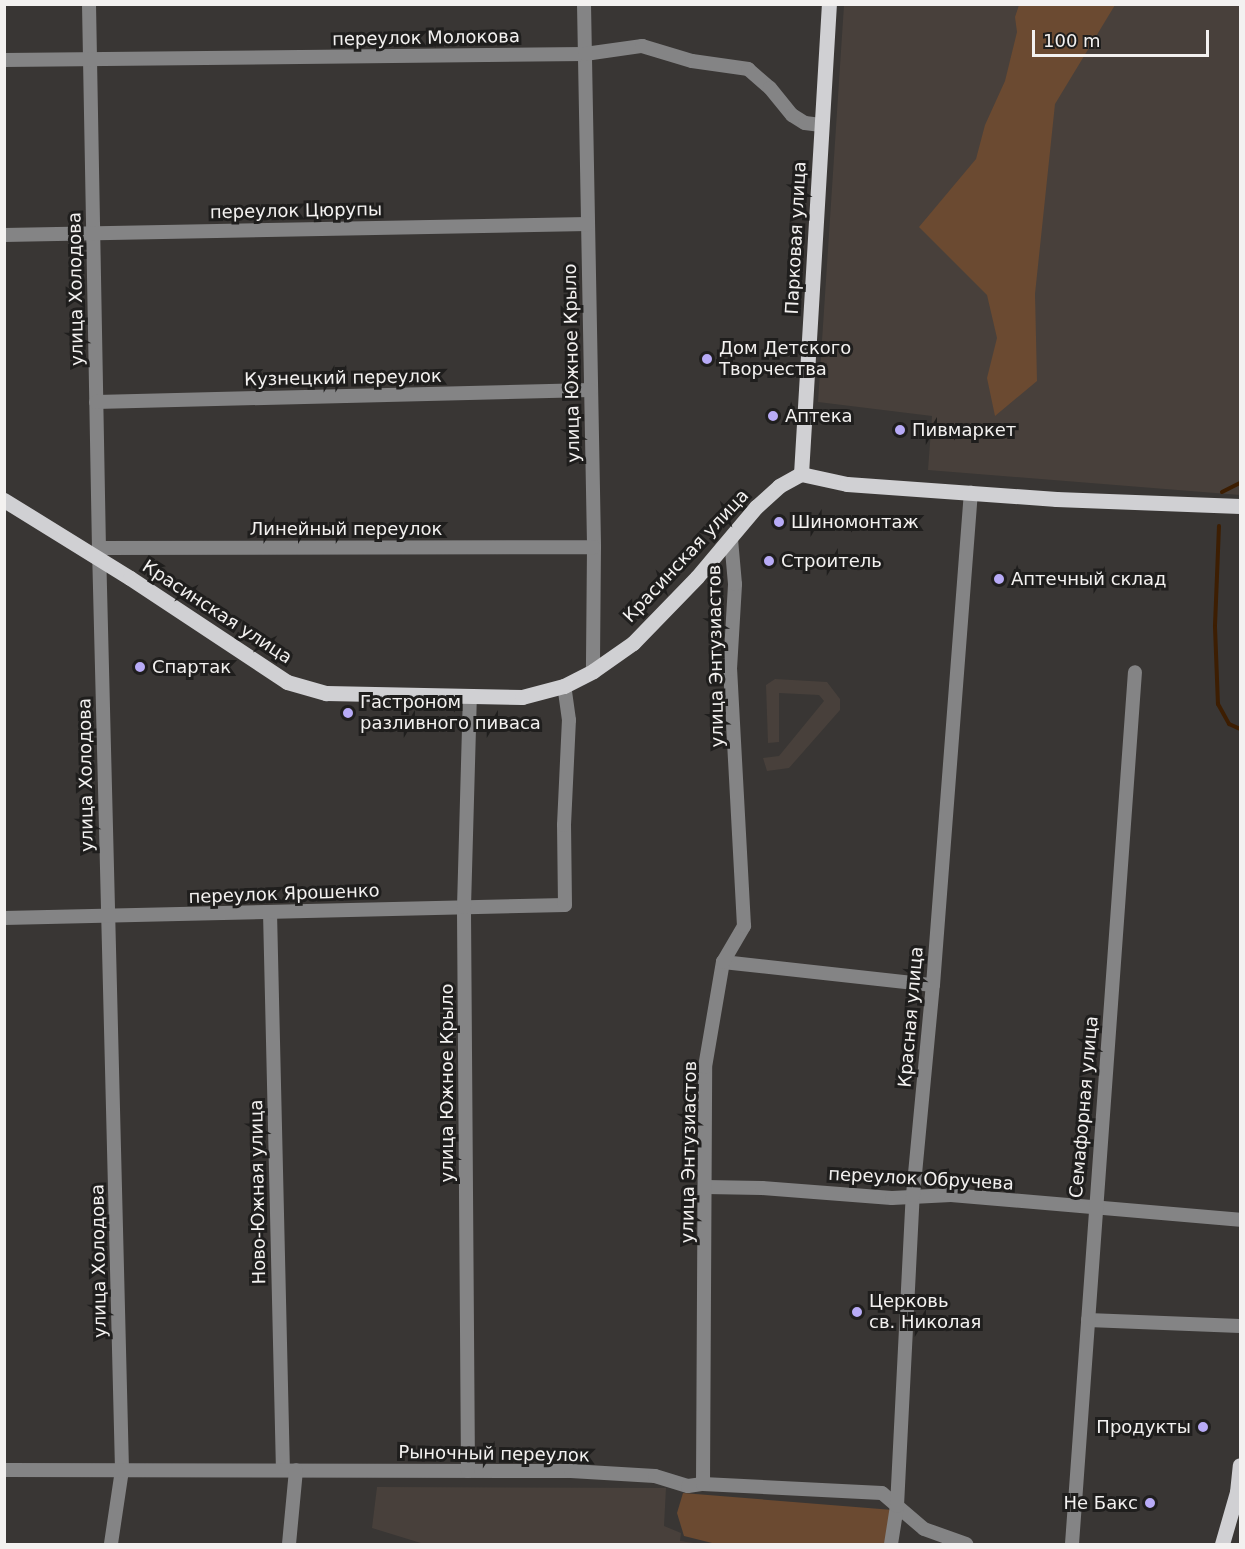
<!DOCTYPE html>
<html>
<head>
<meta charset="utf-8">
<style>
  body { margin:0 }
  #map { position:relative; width:1245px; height:1549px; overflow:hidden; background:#393634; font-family:"DejaVu Sans",sans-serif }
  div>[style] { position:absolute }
  .built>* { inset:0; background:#48403b }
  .green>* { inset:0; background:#6b4a31 }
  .stream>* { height:4px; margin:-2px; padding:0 2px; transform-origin:2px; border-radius:2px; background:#3d1e02 }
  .minor>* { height:14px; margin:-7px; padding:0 7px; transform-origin:7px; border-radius:7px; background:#848485 }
  .major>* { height:15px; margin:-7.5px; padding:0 7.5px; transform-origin:7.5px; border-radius:7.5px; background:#d0d0d3 }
  .dots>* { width:16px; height:16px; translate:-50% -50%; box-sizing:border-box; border:3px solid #1f1e1d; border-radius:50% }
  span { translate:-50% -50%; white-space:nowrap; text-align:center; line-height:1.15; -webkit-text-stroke:6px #1f1e1d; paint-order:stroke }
  .street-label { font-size:18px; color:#f3f1f0 }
  .poi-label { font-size:18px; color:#f3f1f0 }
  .left { translate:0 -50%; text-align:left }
  .right { translate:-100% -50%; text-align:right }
  .frame { position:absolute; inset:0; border:6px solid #f3f1f0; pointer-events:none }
  .scale { position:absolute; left:1032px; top:30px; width:177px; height:27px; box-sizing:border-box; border:3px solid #f3f1f0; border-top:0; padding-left:8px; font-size:18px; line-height:21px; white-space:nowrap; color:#f3f1f0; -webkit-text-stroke:4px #1f1e1d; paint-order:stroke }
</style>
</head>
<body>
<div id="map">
  <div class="built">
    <i style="clip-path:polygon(844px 5px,1240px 5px,1240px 495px,928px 470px,932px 416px,818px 402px)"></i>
    <i style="clip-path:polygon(775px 679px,827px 682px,840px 699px,840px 710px,789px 768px,767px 771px,763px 758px,779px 756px,824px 701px,819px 695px,779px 693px,779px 742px,768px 743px,766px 685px)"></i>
    <i style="clip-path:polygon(377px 1487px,666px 1488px,664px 1526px,681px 1533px,680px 1541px,701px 1544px,424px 1544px,372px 1528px)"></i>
  </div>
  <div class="green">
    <i style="clip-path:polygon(1019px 5px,1115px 5px,1055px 104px,1035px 294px,1037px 381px,995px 416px,987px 378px,997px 338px,987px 295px,919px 227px,976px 159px,985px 125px,1005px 81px,1017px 32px,1015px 17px)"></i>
    <i style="clip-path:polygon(683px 1493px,893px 1510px,889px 1544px,716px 1544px,684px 1536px,677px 1513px)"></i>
  </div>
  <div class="stream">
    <i style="left:1222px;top:492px;width:20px;rotate:-27deg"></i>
    <i style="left:1219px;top:526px;width:101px;rotate:92.3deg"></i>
    <i style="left:1215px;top:627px;width:77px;rotate:87.8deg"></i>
    <i style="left:1218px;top:704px;width:23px;rotate:61deg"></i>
    <i style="left:1229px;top:724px;width:12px;rotate:24deg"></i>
  </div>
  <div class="minor">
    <i style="left:89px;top:4px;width:544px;rotate:88.95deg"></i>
    <i style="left:99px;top:548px;width:922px;rotate:88.57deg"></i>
    <i style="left:122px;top:1470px;width:75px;rotate:98.5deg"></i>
    <i style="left:584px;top:4px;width:543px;rotate:88.94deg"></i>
    <i style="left:594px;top:547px;width:124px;rotate:90.5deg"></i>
    <i style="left:4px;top:60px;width:581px;rotate:-0.59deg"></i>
    <i style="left:585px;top:54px;width:58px;rotate:-8deg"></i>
    <i style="left:642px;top:46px;width:52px;rotate:16.7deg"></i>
    <i style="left:692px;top:61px;width:57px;rotate:8.1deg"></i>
    <i style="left:748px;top:69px;width:29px;rotate:41deg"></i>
    <i style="left:770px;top:88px;width:35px;rotate:51deg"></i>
    <i style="left:792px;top:115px;width:15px;rotate:32deg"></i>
    <i style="left:805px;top:123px;width:16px;rotate:7deg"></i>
    <i style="left:4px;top:235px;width:584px;rotate:-1.08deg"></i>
    <i style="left:96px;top:402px;width:495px;rotate:-1.4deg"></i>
    <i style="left:99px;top:548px;width:495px;rotate:-0.1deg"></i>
    <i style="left:270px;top:912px;width:558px;rotate:88.67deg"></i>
    <i style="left:4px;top:918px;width:561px;rotate:-1.33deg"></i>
    <i style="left:565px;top:905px;width:80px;rotate:-90.7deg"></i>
    <i style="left:564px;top:825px;width:105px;rotate:-87.3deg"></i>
    <i style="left:569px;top:720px;width:34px;rotate:-98deg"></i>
    <i style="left:723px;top:962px;width:211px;rotate:6.3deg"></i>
    <i style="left:706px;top:1187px;width:56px;rotate:1deg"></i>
    <i style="left:762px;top:1188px;width:130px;rotate:4.4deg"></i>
    <i style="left:892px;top:1198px;width:59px;rotate:-2.9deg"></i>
    <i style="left:951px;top:1195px;width:290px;rotate:4.9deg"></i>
    <i style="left:1088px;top:1320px;width:152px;rotate:2.3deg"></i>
    <i style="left:4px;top:1470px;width:567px;rotate:0.1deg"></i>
    <i style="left:571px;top:1471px;width:84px;rotate:3.4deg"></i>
    <i style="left:655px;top:1476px;width:34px;rotate:17deg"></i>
    <i style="left:688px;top:1486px;width:15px;rotate:-8deg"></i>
    <i style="left:703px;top:1484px;width:179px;rotate:2.9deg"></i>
    <i style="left:882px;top:1493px;width:55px;rotate:40.6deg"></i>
    <i style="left:924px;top:1529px;width:45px;rotate:19.7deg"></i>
    <i style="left:468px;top:1471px;width:564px;rotate:-90.41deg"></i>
    <i style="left:464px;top:907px;width:211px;rotate:-88.4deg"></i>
    <i style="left:703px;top:1484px;width:417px;rotate:-89.7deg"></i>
    <i style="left:705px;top:1067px;width:107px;rotate:-80.3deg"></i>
    <i style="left:723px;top:962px;width:42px;rotate:-59.7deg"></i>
    <i style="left:744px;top:926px;width:257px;rotate:-93.1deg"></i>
    <i style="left:730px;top:669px;width:85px;rotate:-86.6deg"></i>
    <i style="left:735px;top:584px;width:45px;rotate:-95.1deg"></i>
    <i style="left:289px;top:1544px;width:74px;rotate:-84.6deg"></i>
    <i style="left:891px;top:1544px;width:38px;rotate:-81deg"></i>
    <i style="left:897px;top:1506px;width:311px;rotate:-87.1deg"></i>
    <i style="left:913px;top:1195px;width:211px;rotate:-84.6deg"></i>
    <i style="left:933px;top:985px;width:494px;rotate:-85.6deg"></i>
    <i style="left:1072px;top:1544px;width:874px;rotate:-85.87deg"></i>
  </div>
  <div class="major">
    <i style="left:801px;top:474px;width:471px;rotate:-86.6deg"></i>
    <i style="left:4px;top:500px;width:148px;rotate:31.8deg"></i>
    <i style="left:130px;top:578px;width:188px;rotate:33.5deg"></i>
    <i style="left:287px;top:682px;width:41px;rotate:15.8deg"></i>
    <i style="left:326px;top:693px;width:196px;rotate:1.2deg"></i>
    <i style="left:522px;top:697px;width:43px;rotate:-14.7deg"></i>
    <i style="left:564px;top:686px;width:33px;rotate:-27deg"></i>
    <i style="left:593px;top:671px;width:49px;rotate:-35deg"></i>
    <i style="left:633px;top:643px;width:92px;rotate:-45.9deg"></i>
    <i style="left:697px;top:577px;width:92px;rotate:-49.9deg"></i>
    <i style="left:756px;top:507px;width:31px;rotate:-42deg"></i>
    <i style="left:779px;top:486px;width:25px;rotate:-29deg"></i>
    <i style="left:801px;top:474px;width:47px;rotate:12.3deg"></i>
    <i style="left:847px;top:484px;width:210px;rotate:4.1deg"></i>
    <i style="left:1056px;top:499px;width:184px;rotate:2.2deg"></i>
    <i style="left:1222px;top:1544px;width:54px;rotate:-73.9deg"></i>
    <i style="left:1237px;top:1492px;width:27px;rotate:-84deg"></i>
  </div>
  <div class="dots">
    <i style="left:707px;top:359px;background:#b8abf7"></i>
    <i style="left:773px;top:416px;background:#b8abf7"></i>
    <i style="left:900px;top:430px;background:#b8abf7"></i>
    <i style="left:779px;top:522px;background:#b8abf7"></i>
    <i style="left:769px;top:561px;background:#b8abf7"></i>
    <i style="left:999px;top:579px;background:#b8abf7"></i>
    <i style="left:140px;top:667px;background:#b8abf7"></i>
    <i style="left:348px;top:713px;background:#b8abf7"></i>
    <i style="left:857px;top:1312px;background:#b8abf7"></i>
    <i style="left:1203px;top:1427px;background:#b8abf7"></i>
    <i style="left:1150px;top:1503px;background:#b8abf7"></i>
  </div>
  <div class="street-label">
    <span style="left:426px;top:38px;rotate:-1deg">переулок Молокова</span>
    <span style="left:296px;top:211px;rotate:-1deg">переулок Цюрупы</span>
    <span style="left:796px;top:238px;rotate:-87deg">Парковая улица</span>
    <span style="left:76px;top:289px;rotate:-91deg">улица Холодова</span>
    <span style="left:572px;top:363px;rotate:-91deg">улица Южное Крыло</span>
    <span style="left:343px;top:378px;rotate:-1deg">Кузнецкий переулок</span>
    <span style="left:346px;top:529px">Линейный переулок</span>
    <span style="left:686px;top:556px;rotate:-47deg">Красинская улица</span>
    <span style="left:217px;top:612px;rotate:33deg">Красинская улица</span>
    <span style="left:716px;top:656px;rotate:-91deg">улица Энтузиастов</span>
    <span style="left:86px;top:775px;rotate:-91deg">улица Холодова</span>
    <span style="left:284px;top:894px;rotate:-2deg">переулок Ярошенко</span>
    <span style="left:911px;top:1017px;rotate:-85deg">Красная улица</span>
    <span style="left:447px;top:1083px;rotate:-90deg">улица Южное Крыло</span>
    <span style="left:1084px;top:1107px;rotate:-85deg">Семафорная улица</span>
    <span style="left:689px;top:1152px;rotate:-89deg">улица Энтузиастов</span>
    <span style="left:921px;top:1179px;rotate:3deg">переулок Обручева</span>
    <span style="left:258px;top:1192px;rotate:-91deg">Ново-Южная улица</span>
    <span style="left:99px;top:1261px;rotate:-91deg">улица Холодова</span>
    <span style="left:494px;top:1454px;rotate:1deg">Рыночный переулок</span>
  </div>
  <div class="poi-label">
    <span class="left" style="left:719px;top:359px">Дом Детского<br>Творчества</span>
    <span class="left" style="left:785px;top:416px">Аптека</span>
    <span class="left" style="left:912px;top:430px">Пивмаркет</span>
    <span class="left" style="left:791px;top:522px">Шиномонтаж</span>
    <span class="left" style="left:781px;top:561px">Строитель</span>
    <span class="left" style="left:1011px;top:579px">Аптечный склад</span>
    <span class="left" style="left:152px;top:667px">Спартак</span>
    <span class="left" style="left:360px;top:713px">Гастроном<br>разливного пиваса</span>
    <span class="left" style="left:869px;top:1312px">Церковь<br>св. Николая</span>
    <span class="right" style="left:1191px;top:1427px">Продукты</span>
    <span class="right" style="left:1138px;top:1503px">Не Бакс</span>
  </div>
  <div class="frame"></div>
  <div class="scale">100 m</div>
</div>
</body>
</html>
